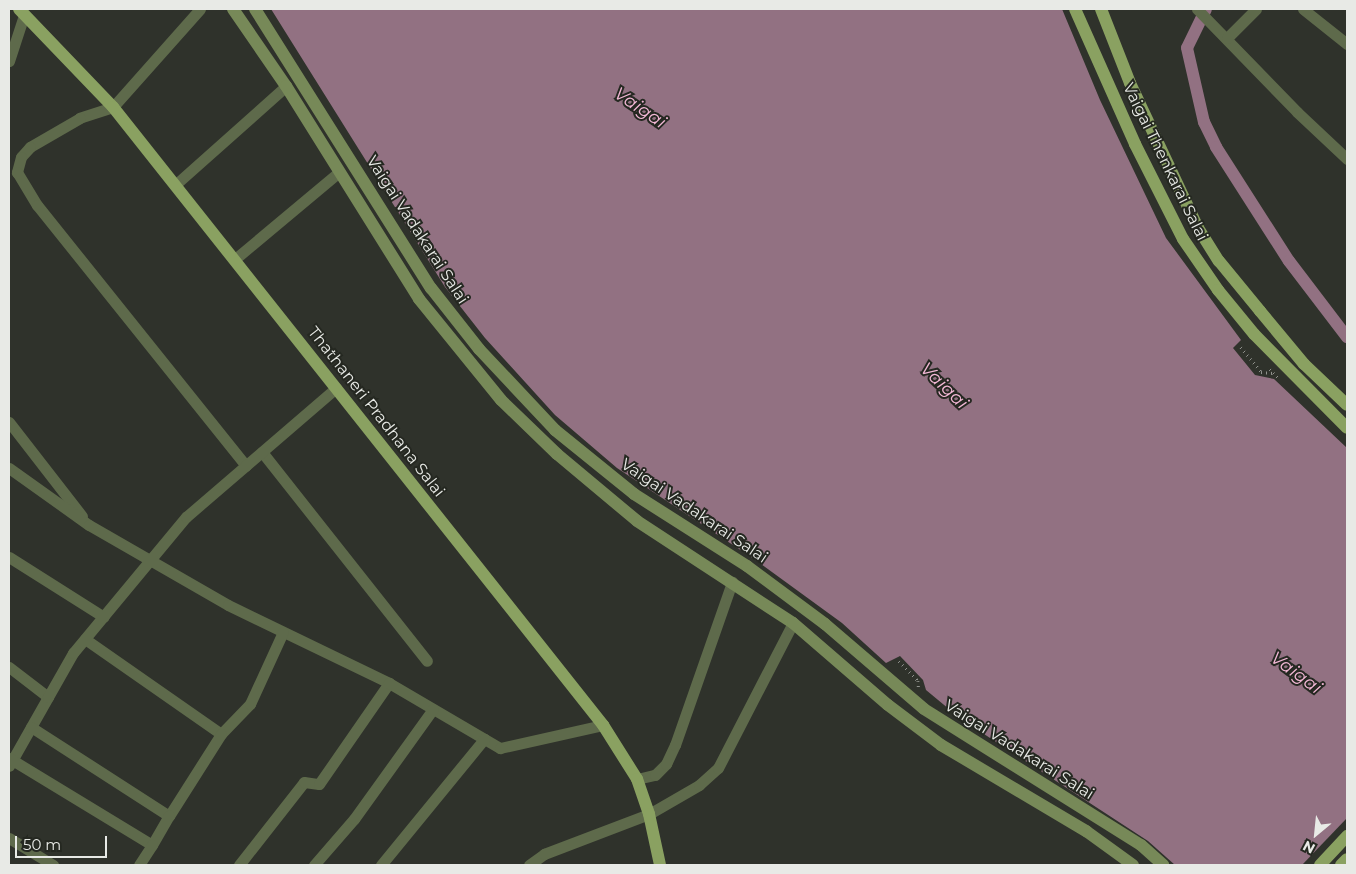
<!DOCTYPE html>
<html>
<head>
<meta charset="utf-8">
<style>
  body { margin:0 }
  #map { position:relative; width:1356px; height:874px; overflow:hidden; background:#2f322b; font-family:Montserrat,sans-serif }
  div>[style] { position:absolute }
  .water>* { inset:0; background:#927182 }
  .pier>* { inset:0; background:#2f322b }
  .canal>* { height:12px; margin:-6px; padding:0 6px; transform-origin:6px; border-radius:6px; background:#927182 }
  .path>* { height:2.5px; margin-top:-1.25px; transform-origin:0; background:repeating-linear-gradient(90deg,#91938e 0 1px,transparent 0 5px) }
  .street>* { height:11px; margin:-5.5px; padding:0 5.5px; transform-origin:5.5px; border-radius:5.5px; background:#5e6a4b }
  .secondary>* { height:12px; margin:-6px; padding:0 6px; transform-origin:6px; border-radius:6px; background:#778958 }
  .primary>* { height:12px; margin:-6px; padding:0 6px; transform-origin:6px; border-radius:6px; background:#8aa161 }
  span { translate:-50% -50%; white-space:nowrap; text-align:center; line-height:1.15; -webkit-text-stroke:4px #252821; paint-order:stroke }
  .street-label { font-size:16px; color:#e8eae6 }
  .water-label { font-size:18px; color:#f3b8d6; font-style:italic }
  .frame { position:absolute; inset:0; border:10px solid #e8eae6; pointer-events:none }
  .north { position:absolute; left:1291px; top:809px; width:50px; height:50px; -webkit-text-stroke:4px #252821; paint-order:stroke; rotate:208deg; font-size:14px; font-weight:700; line-height:20px; text-align:center; color:#e8eae6 }
  .north::after { content:''; display:block; margin:auto; width:18px; height:22px; background:#e8eae6; clip-path:polygon(50% 0,100% 100%,50% 72%,0 100%) }
  .scale { position:absolute; left:15px; top:836px; width:92px; height:22px; box-sizing:border-box; border:2px solid #e8eae6; border-top:0; padding-left:6px; font-size:15px; line-height:18px; white-space:nowrap; color:#e8eae6; -webkit-text-stroke:4px #252821; paint-order:stroke }
</style>
</head>
<body>
<div id="map">
  <div class="water">
    <i style="clip-path:polygon(271px 9px,1062px 9px,1100px 100px,1166px 238px,1241px 340px,1233px 348px,1255px 375px,1274px 379px,1347px 448px,1347px 865px,1175px 865px,1148px 841px,961px 719px,926px 690px,923px 680px,900px 656px,886px 663px,842px 623px,754px 559px,617px 468px,555px 415px,485px 338px,445px 287px)"></i>
  </div>
  <div class="pier">
    <i style="clip-path:polygon(1347px 818px,1347px 865px,1302px 865px)"></i>
  </div>
  <div class="canal">
    <i style="left:1206px;top:9px;width:43px;rotate:116deg"></i>
    <i style="left:1187px;top:48px;width:76px;rotate:77.1deg"></i>
    <i style="left:1204px;top:122px;width:28px;rotate:64deg"></i>
    <i style="left:1216px;top:147px;width:135px;rotate:57.4deg"></i>
    <i style="left:1289px;top:261px;width:96px;rotate:52.7deg"></i>
  </div>
  <div class="path">
    <i style="left:1241px;top:347px;width:32px;rotate:51deg"></i>
    <i style="left:1261px;top:372px;width:12px;rotate:5deg"></i>
    <i style="left:1270px;top:369px;width:13px;rotate:48deg"></i>
    <i style="left:899px;top:661px;width:28px;rotate:46deg"></i>
    <i style="left:918px;top:681px;width:9px;rotate:84deg"></i>
  </div>
  <div class="street">
    <i style="left:200px;top:9px;width:131px;rotate:131.6deg"></i>
    <i style="left:113px;top:107px;width:35px;rotate:162deg"></i>
    <i style="left:80px;top:118px;width:58px;rotate:149.9deg"></i>
    <i style="left:30px;top:147px;width:13px;rotate:132deg"></i>
    <i style="left:21px;top:157px;width:16px;rotate:105deg"></i>
    <i style="left:17px;top:172px;width:39px;rotate:59deg"></i>
    <i style="left:37px;top:205px;width:334px;rotate:51.3deg"></i>
    <i style="left:1197px;top:9px;width:144px;rotate:45.8deg"></i>
    <i style="left:1297px;top:112px;width:69px;rotate:43.2deg"></i>
    <i style="left:1303px;top:9px;width:56px;rotate:38.5deg"></i>
    <i style="left:1227px;top:38px;width:41px;rotate:-45deg"></i>
    <i style="left:9px;top:61px;width:48px;rotate:-71.9deg"></i>
    <i style="left:175px;top:185px;width:149px;rotate:-41.7deg"></i>
    <i style="left:235px;top:259px;width:136px;rotate:-39.9deg"></i>
    <i style="left:9px;top:422px;width:119px;rotate:52.2deg"></i>
    <i style="left:262px;top:452px;width:266px;rotate:51.7deg"></i>
    <i style="left:9px;top:468px;width:98px;rotate:35.5deg"></i>
    <i style="left:89px;top:525px;width:160px;rotate:29.9deg"></i>
    <i style="left:228px;top:605px;width:179px;rotate:25.8deg"></i>
    <i style="left:9px;top:557px;width:112px;rotate:32.3deg"></i>
    <i style="left:85px;top:639px;width:166px;rotate:34.9deg"></i>
    <i style="left:221px;top:734px;width:42px;rotate:-46deg"></i>
    <i style="left:250px;top:704px;width:79px;rotate:-65.4deg"></i>
    <i style="left:9px;top:667px;width:49px;rotate:37.6deg"></i>
    <i style="left:48px;top:697px;width:79px;rotate:119.5deg"></i>
    <i style="left:48px;top:697px;width:51px;rotate:-60.4deg"></i>
    <i style="left:73px;top:653px;width:177px;rotate:-50.3deg"></i>
    <i style="left:186px;top:517px;width:198px;rotate:-40.7deg"></i>
    <i style="left:31px;top:727px;width:164px;rotate:32.8deg"></i>
    <i style="left:169px;top:816px;width:97px;rotate:-57.6deg"></i>
    <i style="left:9px;top:758px;width:167px;rotate:31.3deg"></i>
    <i style="left:152px;top:845px;width:34px;rotate:-60deg"></i>
    <i style="left:637px;top:779px;width:18px;rotate:-13deg"></i>
    <i style="left:655px;top:775px;width:16px;rotate:-45deg"></i>
    <i style="left:666px;top:764px;width:21px;rotate:-65deg"></i>
    <i style="left:675px;top:745px;width:173px;rotate:-70.7deg"></i>
    <i style="left:9px;top:838px;width:52px;rotate:31.5deg"></i>
    <i style="left:139px;top:865px;width:24px;rotate:-57deg"></i>
    <i style="left:239px;top:865px;width:105px;rotate:-51.9deg"></i>
    <i style="left:304px;top:782px;width:15px;rotate:8deg"></i>
    <i style="left:319px;top:784px;width:123px;rotate:-55.3deg"></i>
    <i style="left:389px;top:683px;width:129px;rotate:30.4deg"></i>
    <i style="left:500px;top:748px;width:106px;rotate:-12.6deg"></i>
    <i style="left:314px;top:865px;width:61px;rotate:-49deg"></i>
    <i style="left:354px;top:819px;width:135px;rotate:-54.3deg"></i>
    <i style="left:381px;top:865px;width:163px;rotate:-50.7deg"></i>
    <i style="left:529px;top:865px;width:19px;rotate:-36deg"></i>
    <i style="left:544px;top:854px;width:112px;rotate:-20.9deg"></i>
    <i style="left:649px;top:814px;width:58px;rotate:-30.1deg"></i>
    <i style="left:699px;top:785px;width:25px;rotate:-42deg"></i>
    <i style="left:718px;top:768px;width:163px;rotate:-62.7deg"></i>
  </div>
  <div class="secondary">
    <i style="left:233px;top:9px;width:93px;rotate:55.5deg"></i>
    <i style="left:286px;top:86px;width:251px;rotate:58deg"></i>
    <i style="left:419px;top:299px;width:130px;rotate:50.9deg"></i>
    <i style="left:501px;top:400px;width:78px;rotate:44deg"></i>
    <i style="left:557px;top:454px;width:104px;rotate:39.9deg"></i>
    <i style="left:637px;top:521px;width:186px;rotate:33.2deg"></i>
    <i style="left:793px;top:623px;width:125px;rotate:40.8deg"></i>
    <i style="left:888px;top:705px;width:66px;rotate:37deg"></i>
    <i style="left:941px;top:745px;width:169px;rotate:30.7deg"></i>
    <i style="left:1086px;top:831px;width:58px;rotate:35.9deg"></i>
    <i style="left:255px;top:9px;width:330px;rotate:57.8deg"></i>
    <i style="left:431px;top:288px;width:78px;rotate:51.8deg"></i>
    <i style="left:479px;top:349px;width:111px;rotate:46.8deg"></i>
    <i style="left:555px;top:430px;width:102px;rotate:39deg"></i>
    <i style="left:634px;top:494px;width:134px;rotate:32.5deg"></i>
    <i style="left:747px;top:566px;width:97px;rotate:36.6deg"></i>
    <i style="left:825px;top:624px;width:130px;rotate:40.6deg"></i>
    <i style="left:924px;top:709px;width:256px;rotate:32.1deg"></i>
    <i style="left:1141px;top:845px;width:30px;rotate:42deg"></i>
  </div>
  <div class="primary">
    <i style="left:19px;top:9px;width:136px;rotate:46.2deg"></i>
    <i style="left:113px;top:107px;width:789px;rotate:51.59deg"></i>
    <i style="left:603px;top:725px;width:64px;rotate:57.8deg"></i>
    <i style="left:637px;top:779px;width:37px;rotate:71deg"></i>
    <i style="left:649px;top:814px;width:52px;rotate:77.8deg"></i>
    <i style="left:1075px;top:9px;width:148px;rotate:66deg"></i>
    <i style="left:1135px;top:144px;width:106px;rotate:63.2deg"></i>
    <i style="left:1183px;top:239px;width:62px;rotate:55.5deg"></i>
    <i style="left:1218px;top:290px;width:57px;rotate:50.7deg"></i>
    <i style="left:1254px;top:334px;width:132px;rotate:45.3deg"></i>
    <i style="left:1101px;top:9px;width:79px;rotate:68.6deg"></i>
    <i style="left:1130px;top:83px;width:160px;rotate:64.9deg"></i>
    <i style="left:1198px;top:228px;width:39px;rotate:58deg"></i>
    <i style="left:1219px;top:261px;width:65px;rotate:50.6deg"></i>
    <i style="left:1260px;top:311px;width:69px;rotate:50.3deg"></i>
    <i style="left:1304px;top:364px;width:59px;rotate:43.6deg"></i>
    <i style="left:1320px;top:865px;width:40px;rotate:-47deg"></i>
    <i style="left:1341px;top:865px;width:8px;rotate:-45deg"></i>
  </div>
  <div class="street-label">
    <span style="left:1165px;top:162px;rotate:64deg">Vaigai Thenkarai Salai</span>
    <span style="left:417px;top:230px;rotate:57deg">Vaigai Vadakarai Salai</span>
    <span style="left:376px;top:412px;rotate:52deg">Thathaneri Pradhana Salai</span>
    <span style="left:694px;top:511px;rotate:34deg">Vaigai Vadakarai Salai</span>
    <span style="left:1019px;top:750px;rotate:32deg">Vaigai Vadakarai Salai</span>
  </div>
  <div class="water-label">
    <span style="left:640px;top:108px;rotate:34deg">Vaigai</span>
    <span style="left:944px;top:386px;rotate:44deg">Vaigai</span>
    <span style="left:1296px;top:673px;rotate:36deg">Vaigai</span>
  </div>
  <div class="frame"></div>
  <div class="north">N</div>
  <div class="scale">50 m</div>
</div>
</body>
</html>
